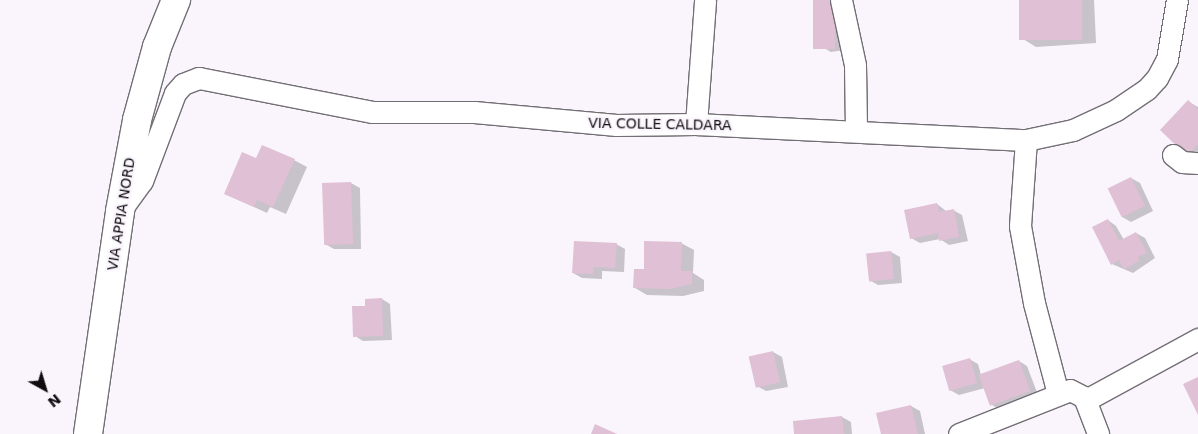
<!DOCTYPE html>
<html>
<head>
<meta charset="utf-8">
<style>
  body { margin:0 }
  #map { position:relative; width:1198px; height:434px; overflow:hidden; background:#faf4fd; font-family:"DejaVu Sans",sans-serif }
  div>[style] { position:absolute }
  .shadow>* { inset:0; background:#0003 }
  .building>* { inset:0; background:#e0c0d5; transform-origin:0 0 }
  .roads { filter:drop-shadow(1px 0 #736e75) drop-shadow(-1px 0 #736e75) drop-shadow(0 1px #736e75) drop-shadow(0 -1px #736e75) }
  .street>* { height:21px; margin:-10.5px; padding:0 10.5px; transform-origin:10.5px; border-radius:10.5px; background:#fff }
  .primary>* { height:28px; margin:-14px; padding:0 14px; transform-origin:14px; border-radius:14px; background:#fff }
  span { translate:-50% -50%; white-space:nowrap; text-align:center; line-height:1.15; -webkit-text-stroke:4.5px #faf4fd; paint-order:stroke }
  .street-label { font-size:14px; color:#0f0d10 }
  .north { position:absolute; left:20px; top:364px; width:50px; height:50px; -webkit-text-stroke:4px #faf4fd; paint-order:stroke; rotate:141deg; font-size:14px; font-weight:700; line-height:20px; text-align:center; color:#0f0d10 }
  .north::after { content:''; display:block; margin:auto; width:18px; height:22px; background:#0f0d10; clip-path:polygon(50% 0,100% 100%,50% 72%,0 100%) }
</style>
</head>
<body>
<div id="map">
  <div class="shadow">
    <i style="clip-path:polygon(814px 0,851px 49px,831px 52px,822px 47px)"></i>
    <i style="clip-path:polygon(1021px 0,1094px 0,1096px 43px,1036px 47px,1023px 39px)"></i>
    <i style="clip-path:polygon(1189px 102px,1198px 107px,1198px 158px,1187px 155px)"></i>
    <i style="clip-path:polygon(294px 160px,307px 167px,286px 214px,270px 207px,267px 213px,225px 194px)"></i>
    <i style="clip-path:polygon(1131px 178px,1140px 183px,1153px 211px,1131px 222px,1122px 217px)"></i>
    <i style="clip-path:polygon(351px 183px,360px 188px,361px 249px,334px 249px,325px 244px)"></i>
    <i style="clip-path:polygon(937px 204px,946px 211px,953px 210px,962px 215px,968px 241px,949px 245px,940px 239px,920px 243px,911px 238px)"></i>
    <i style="clip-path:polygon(1108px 220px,1116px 226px,1124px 240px,1136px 233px,1145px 238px,1155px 258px,1133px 273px,1112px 264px)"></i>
    <i style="clip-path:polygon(681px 243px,694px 250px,693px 273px,704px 280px,704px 291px,683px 296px,647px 295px,635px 288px,645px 270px)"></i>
    <i style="clip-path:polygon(616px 244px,625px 249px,624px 272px,602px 271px,602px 279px,582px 278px,573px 273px)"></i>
    <i style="clip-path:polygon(891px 252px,900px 257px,902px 283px,878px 285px,869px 280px)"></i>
    <i style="clip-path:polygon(382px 299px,390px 304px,392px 340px,363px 341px,355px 336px,367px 307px)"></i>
    <i style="clip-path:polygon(773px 352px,782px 357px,788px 387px,766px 391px,757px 386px,751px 357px)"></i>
    <i style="clip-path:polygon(969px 359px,978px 364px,981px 375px,1019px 361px,1027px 366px,1038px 395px,1000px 410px,992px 405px,985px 388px,959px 395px,950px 390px)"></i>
    <i style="clip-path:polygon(911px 406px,920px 411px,925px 434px,882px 434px)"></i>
    <i style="clip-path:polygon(842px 417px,851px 422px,852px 434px,795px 434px)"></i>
  </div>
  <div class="building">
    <i style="left:813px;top:0;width:22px;height:49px"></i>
    <i style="left:1019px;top:0;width:63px;height:40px"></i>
    <i style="clip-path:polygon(1188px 100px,1198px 109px,1198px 144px,1187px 156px,1160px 130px)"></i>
    <i style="clip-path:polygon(262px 145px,295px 159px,273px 207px,257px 200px,254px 207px,224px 194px,242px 152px,256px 158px)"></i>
    <i style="left:1131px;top:177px;width:32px;height:26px;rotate:64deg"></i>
    <i style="left:351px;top:182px;width:62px;height:29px;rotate:88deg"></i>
    <i style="clip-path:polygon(937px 203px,939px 212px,954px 209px,959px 237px,939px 241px,938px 233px,910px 239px,904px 210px)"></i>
    <i style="clip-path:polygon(1108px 219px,1119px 241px,1136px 232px,1147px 253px,1138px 257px,1139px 261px,1124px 269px,1119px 260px,1111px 265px,1092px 227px)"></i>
    <i style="clip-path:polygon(574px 241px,617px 243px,615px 268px,594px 267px,593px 274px,572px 273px)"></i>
    <i style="clip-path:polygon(644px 241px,682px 242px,681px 271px,692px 271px,692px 284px,670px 289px,633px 288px,634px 269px,644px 269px)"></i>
    <i style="left:891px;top:251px;width:28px;height:25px;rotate:84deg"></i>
    <i style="clip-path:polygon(382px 298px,383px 336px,353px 337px,352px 306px,365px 306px,365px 299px)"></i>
    <i style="left:773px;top:351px;width:32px;height:25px;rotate:77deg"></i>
    <i style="left:970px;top:358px;width:26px;height:29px;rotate:74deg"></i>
    <i style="left:1019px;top:360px;width:33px;height:43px;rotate:70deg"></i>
    <i style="clip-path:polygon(1198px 377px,1198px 415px,1183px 384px)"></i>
    <i style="clip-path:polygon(911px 405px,918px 434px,881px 434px,876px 413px)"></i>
    <i style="clip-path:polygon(842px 416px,844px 434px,794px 434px,793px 421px)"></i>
    <i style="clip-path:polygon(595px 424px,617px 434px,591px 434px)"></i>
  </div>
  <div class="roads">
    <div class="street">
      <i style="left:841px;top:0;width:66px;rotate:77.8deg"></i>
      <i style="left:855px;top:65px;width:65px;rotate:89.1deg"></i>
      <i style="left:696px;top:124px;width:124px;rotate:-85.8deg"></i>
      <i style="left:1026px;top:140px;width:86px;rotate:94deg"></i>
      <i style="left:1020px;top:226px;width:78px;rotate:79.7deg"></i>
      <i style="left:1034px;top:303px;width:94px;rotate:75.2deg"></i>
      <i style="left:1173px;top:155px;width:11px;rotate:38deg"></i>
      <i style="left:1182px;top:162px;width:16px;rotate:4deg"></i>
      <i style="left:120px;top:211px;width:37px;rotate:-54deg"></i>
      <i style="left:142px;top:181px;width:94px;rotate:-69.4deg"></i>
      <i style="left:175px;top:93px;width:12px;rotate:-48deg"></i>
      <i style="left:183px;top:84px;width:17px;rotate:-21deg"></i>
      <i style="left:199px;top:78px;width:176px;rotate:11.1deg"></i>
      <i style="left:372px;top:112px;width:102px"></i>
      <i style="left:474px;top:112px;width:143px;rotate:5.2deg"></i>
      <i style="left:616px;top:125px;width:80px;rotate:-0.7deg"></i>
      <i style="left:696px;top:124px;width:330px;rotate:2.8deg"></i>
      <i style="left:1026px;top:140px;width:48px;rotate:-12deg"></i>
      <i style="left:1073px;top:130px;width:47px;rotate:-24.9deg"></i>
      <i style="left:1116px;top:110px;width:37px;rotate:-34deg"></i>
      <i style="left:1147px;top:89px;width:15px;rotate:-48deg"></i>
      <i style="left:1157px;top:78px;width:21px;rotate:-62deg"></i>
      <i style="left:1167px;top:59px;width:60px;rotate:-80.4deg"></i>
      <i style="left:1086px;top:400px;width:128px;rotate:-28.6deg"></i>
      <i style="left:959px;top:434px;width:119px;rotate:-21.6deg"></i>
      <i style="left:1070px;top:390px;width:16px;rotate:27deg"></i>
      <i style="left:1084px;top:397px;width:40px;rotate:69deg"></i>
    </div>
    <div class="primary">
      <i style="left:88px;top:434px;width:225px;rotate:-81.8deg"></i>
      <i style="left:120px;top:211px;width:93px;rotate:-79.4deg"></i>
      <i style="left:137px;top:120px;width:76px;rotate:-74.7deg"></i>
      <i style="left:157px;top:47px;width:51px;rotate:-68deg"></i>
    </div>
  </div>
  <div class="street-label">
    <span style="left:660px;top:124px;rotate:1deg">VIA COLLE CALDARA</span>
    <span style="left:121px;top:214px;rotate:-81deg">VIA APPIA NORD</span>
  </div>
  <div class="north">N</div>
</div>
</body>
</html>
